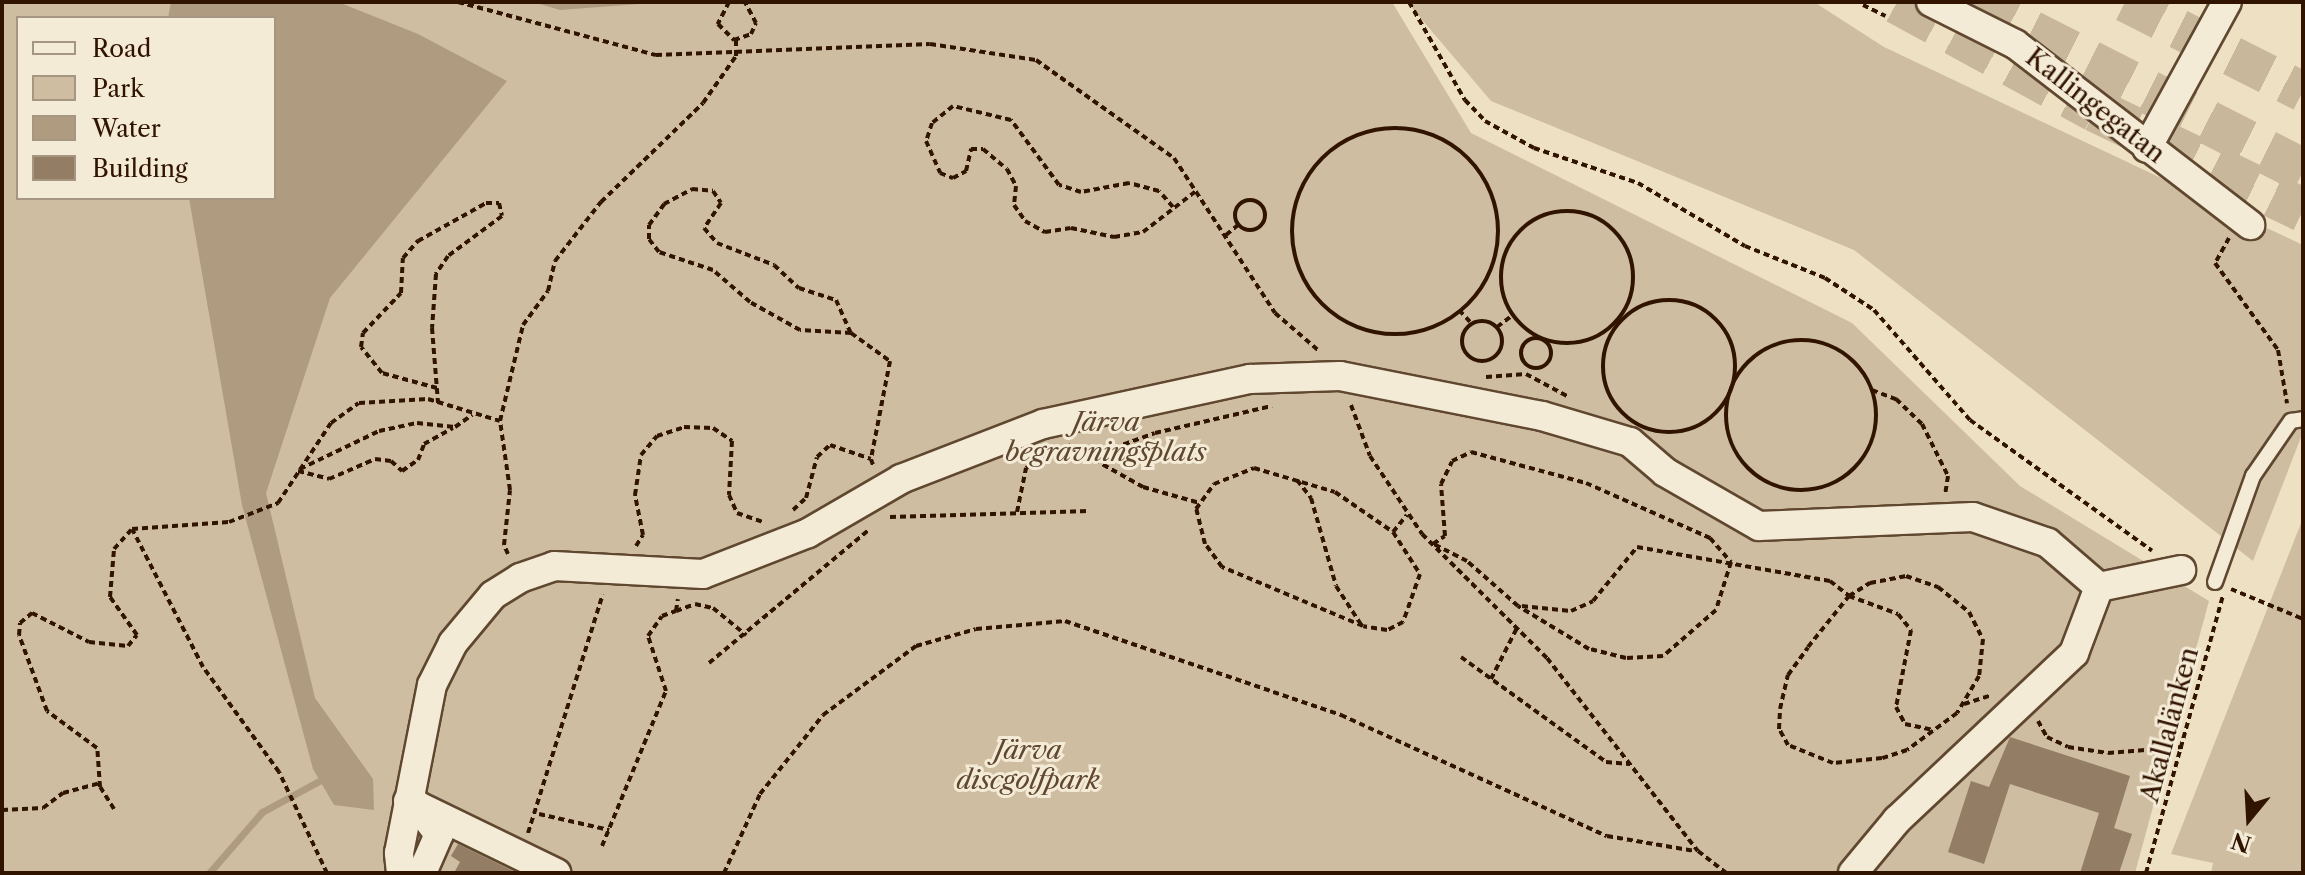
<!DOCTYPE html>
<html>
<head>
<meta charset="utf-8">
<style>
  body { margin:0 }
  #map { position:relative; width:2305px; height:875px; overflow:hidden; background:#eee0c2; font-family:"Libre Caslon Text",serif }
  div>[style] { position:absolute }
  .green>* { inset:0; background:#cebda1 }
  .water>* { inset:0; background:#ae9b80 }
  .stream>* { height:7px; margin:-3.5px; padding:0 3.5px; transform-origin:3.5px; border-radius:3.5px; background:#ae9b80 }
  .building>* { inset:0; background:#937e65 }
  .secondary-tunnel>* { height:40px; margin-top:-20px; transform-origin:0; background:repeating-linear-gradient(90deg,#c8b79b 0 40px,transparent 0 60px) }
  .highway-tunnel>* { height:44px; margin-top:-22px; transform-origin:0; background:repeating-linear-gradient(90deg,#c8b79b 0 44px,transparent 0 66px) }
  .path>* { height:4px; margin-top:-2px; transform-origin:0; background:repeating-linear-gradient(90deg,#311400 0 6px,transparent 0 10px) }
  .path>.ring { margin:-2px; padding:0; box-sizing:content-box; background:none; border:4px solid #311400; border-radius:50% }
  .roads { filter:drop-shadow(2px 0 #604730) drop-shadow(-2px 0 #604730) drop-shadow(0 2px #604730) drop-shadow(0 -2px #604730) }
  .lane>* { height:14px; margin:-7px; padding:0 7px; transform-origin:7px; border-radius:7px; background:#f4ebd7 }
  .street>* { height:28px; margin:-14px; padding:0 14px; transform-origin:14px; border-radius:14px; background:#f4ebd7 }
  span { translate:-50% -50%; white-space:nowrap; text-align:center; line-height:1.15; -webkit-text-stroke:6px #f4ebd7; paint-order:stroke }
  .street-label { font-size:26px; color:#311400 }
  .park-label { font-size:26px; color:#604730; font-style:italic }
  .frame { position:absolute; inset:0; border:4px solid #311400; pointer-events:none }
  .legend { position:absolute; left:16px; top:16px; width:260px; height:184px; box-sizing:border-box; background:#f4ebd7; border:2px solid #a69581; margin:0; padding:10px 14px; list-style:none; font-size:24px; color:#311400 }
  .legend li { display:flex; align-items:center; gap:16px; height:40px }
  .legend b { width:40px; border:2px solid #a69581 }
  .north { position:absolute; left:2209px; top:779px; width:80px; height:80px; -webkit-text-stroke:6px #f4ebd7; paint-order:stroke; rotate:198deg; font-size:22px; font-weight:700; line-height:32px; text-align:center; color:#311400 }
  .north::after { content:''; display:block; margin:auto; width:28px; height:36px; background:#311400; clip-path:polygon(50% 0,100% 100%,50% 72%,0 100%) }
</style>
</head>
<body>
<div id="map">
  <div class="green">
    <i style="clip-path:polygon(evenodd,2px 2px,1392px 2px,1471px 133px,1852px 323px,2020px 486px,2209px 601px,2135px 873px,2px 873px,2px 2px,18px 18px,274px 18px,274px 198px,18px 198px,18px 18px)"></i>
    <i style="clip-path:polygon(1407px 2px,1814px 2px,1884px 47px,2303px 245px,2303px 432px,2253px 561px,1854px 250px,1491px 101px)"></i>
    <i style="clip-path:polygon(2303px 518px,2303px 873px,2211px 873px,2213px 863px,2171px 854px)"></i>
  </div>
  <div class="water">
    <i style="clip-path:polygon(171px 2px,338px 2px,418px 34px,507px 81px,330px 298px,266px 493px,315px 698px,373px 779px,374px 810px,334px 805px,313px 769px,242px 505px,189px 198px,274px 198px,274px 18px,168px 18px)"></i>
    <i style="clip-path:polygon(533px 2px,665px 2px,560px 10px)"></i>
  </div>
  <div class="stream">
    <i style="left:209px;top:873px;width:81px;rotate:-49deg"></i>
    <i style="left:262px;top:812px;width:67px;rotate:-28.5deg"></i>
  </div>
  <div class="building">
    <i style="clip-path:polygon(2010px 737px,2130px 776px,2114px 828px,2132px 834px,2119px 873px,2080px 873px,2099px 813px,2010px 784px,1984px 864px,1948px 852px,1971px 781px,1989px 787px)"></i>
    <i style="clip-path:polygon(458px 844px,517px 873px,454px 873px,460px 862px,451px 856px)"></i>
  </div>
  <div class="secondary-tunnel">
    <i style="left:2125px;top:2px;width:199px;rotate:26.8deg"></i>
  </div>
  <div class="highway-tunnel">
    <i style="left:1897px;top:2px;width:226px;rotate:28.6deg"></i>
    <i style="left:2095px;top:110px;width:231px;rotate:25.7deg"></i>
    <i style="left:1972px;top:2px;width:372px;rotate:27deg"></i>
  </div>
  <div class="path">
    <i style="left:458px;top:2px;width:205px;rotate:15deg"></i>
    <i style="left:656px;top:55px;width:274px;rotate:-2.3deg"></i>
    <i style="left:930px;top:44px;width:107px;rotate:8.6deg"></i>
    <i style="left:1036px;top:60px;width:169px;rotate:35.4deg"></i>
    <i style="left:1174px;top:158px;width:185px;rotate:56.9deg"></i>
    <i style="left:1275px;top:313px;width:57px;rotate:40.7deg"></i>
    <i style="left:729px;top:2px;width:25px;rotate:117deg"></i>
    <i style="left:718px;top:24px;width:23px;rotate:45deg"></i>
    <i style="left:734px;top:40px;width:18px;rotate:-19deg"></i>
    <i style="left:751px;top:34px;width:12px;rotate:-66deg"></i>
    <i style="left:756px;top:23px;width:24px;rotate:-118deg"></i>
    <i style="left:1409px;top:2px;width:113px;rotate:60.3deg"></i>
    <i style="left:1465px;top:100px;width:29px;rotate:46deg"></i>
    <i style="left:1485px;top:121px;width:56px;rotate:28.9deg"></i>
    <i style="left:1534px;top:148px;width:110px;rotate:18.6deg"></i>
    <i style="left:1638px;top:183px;width:124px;rotate:30.5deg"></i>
    <i style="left:1745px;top:246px;width:86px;rotate:21.8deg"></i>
    <i style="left:1825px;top:278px;width:59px;rotate:33.1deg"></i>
    <i style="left:1874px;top:310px;width:146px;rotate:48.9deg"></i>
    <i style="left:1970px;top:420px;width:224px;rotate:35.7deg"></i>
    <i style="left:1863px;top:5px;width:25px;rotate:26deg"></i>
    <i class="ring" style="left:1292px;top:128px;width:202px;height:202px"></i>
    <i class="ring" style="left:1235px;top:200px;width:26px;height:26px"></i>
    <i style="left:1173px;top:207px;width:21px;rotate:-131deg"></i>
    <i style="left:1159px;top:191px;width:31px;rotate:-165deg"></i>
    <i style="left:1129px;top:183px;width:49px;rotate:169.4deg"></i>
    <i style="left:1081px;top:192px;width:23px;rotate:-162deg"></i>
    <i style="left:1059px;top:185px;width:81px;rotate:-126.4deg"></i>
    <i style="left:1011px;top:120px;width:60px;rotate:-166.4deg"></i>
    <i style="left:953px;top:106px;width:27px;rotate:141deg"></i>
    <i style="left:932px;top:123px;width:19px;rotate:108deg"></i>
    <i style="left:926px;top:141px;width:35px;rotate:66deg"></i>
    <i style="left:940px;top:173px;width:14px;rotate:21deg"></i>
    <i style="left:953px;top:178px;width:15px;rotate:-28deg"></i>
    <i style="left:966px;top:171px;width:23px;rotate:-77deg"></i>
    <i style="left:971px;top:149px;width:12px"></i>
    <i style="left:983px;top:149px;width:31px;rotate:40deg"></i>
    <i style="left:1007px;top:169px;width:19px;rotate:62deg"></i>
    <i style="left:1016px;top:186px;width:19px;rotate:96deg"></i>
    <i style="left:1014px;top:205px;width:19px;rotate:55deg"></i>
    <i style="left:1025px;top:221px;width:23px;rotate:29deg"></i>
    <i style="left:1045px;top:232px;width:26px;rotate:-9deg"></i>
    <i style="left:1071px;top:228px;width:44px;rotate:11.8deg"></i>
    <i style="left:1114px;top:237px;width:29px;rotate:-10deg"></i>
    <i style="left:1143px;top:232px;width:67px;rotate:-37.7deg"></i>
    <i class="ring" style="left:1501px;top:211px;width:128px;height:128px"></i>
    <i style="left:1226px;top:235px;width:16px;rotate:-40deg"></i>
    <i style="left:2229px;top:238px;width:29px;rotate:119deg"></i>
    <i style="left:2215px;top:263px;width:107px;rotate:54.1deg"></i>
    <i style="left:2278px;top:350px;width:54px;rotate:80.4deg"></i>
    <i class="ring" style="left:1603px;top:300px;width:128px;height:128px"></i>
    <i style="left:1459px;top:310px;width:18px;rotate:47deg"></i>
    <i class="ring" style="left:1462px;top:321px;width:36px;height:36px"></i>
    <i style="left:1497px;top:327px;width:20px;rotate:-37deg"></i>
    <i style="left:851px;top:333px;width:51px;rotate:-176.6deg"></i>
    <i style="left:800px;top:330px;width:57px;rotate:-150.8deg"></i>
    <i style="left:750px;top:302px;width:49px;rotate:-139.1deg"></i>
    <i style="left:713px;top:270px;width:57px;rotate:-161.6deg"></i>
    <i style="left:659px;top:252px;width:16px;rotate:-128deg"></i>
    <i style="left:649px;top:239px;width:14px;rotate:-90deg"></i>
    <i style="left:649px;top:225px;width:26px;rotate:-54deg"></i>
    <i style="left:664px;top:204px;width:32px;rotate:-28deg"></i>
    <i style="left:692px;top:189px;width:21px;rotate:5deg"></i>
    <i style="left:713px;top:191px;width:14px;rotate:56deg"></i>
    <i style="left:721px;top:203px;width:30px;rotate:124deg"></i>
    <i style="left:704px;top:228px;width:20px;rotate:49deg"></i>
    <i style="left:717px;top:243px;width:61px;rotate:21.1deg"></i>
    <i style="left:774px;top:265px;width:34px;rotate:43deg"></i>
    <i style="left:799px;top:288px;width:39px;rotate:18deg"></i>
    <i style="left:836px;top:300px;width:36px;rotate:66deg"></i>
    <i style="left:851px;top:333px;width:48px;rotate:35.7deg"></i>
    <i style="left:890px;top:361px;width:100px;rotate:101deg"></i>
    <i class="ring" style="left:1521px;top:338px;width:26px;height:26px"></i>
    <i class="ring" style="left:1726px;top:340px;width:146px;height:146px"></i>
    <i style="left:1486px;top:377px;width:40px;rotate:-4.3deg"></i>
    <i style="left:1526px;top:374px;width:47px;rotate:28.2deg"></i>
    <i style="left:437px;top:388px;width:57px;rotate:-164.7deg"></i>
    <i style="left:382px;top:373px;width:33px;rotate:-129deg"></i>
    <i style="left:361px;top:347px;width:14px;rotate:-82deg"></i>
    <i style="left:363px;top:333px;width:55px;rotate:-46.5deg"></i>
    <i style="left:401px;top:293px;width:35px;rotate:-87deg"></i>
    <i style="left:403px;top:258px;width:23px;rotate:-49deg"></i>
    <i style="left:418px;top:241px;width:78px;rotate:-29.2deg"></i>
    <i style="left:486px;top:203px;width:13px"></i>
    <i style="left:499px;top:203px;width:13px;rotate:77deg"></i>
    <i style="left:502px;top:216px;width:67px;rotate:143.5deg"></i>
    <i style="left:448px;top:256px;width:22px;rotate:124deg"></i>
    <i style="left:436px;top:274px;width:54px;rotate:94.2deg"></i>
    <i style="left:432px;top:328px;width:75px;rotate:85.4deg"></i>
    <i style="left:1872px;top:390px;width:26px;rotate:21deg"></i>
    <i style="left:1896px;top:399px;width:36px;rotate:44deg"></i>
    <i style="left:1922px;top:424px;width:58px;rotate:63.4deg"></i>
    <i style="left:1948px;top:476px;width:19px;rotate:99deg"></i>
    <i style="left:1351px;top:405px;width:54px;rotate:69.6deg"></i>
    <i style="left:1370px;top:456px;width:94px;rotate:56.3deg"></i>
    <i style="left:1422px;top:534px;width:176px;rotate:44.8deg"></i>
    <i style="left:1547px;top:658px;width:245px;rotate:52deg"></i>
    <i style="left:1698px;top:851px;width:36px;rotate:38deg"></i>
    <i style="left:1068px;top:445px;width:86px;rotate:29.2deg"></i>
    <i style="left:1143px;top:487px;width:59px;rotate:15.7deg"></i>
    <i style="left:1471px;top:452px;width:119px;rotate:15.1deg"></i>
    <i style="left:1586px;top:483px;width:136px;rotate:23.9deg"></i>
    <i style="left:1710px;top:538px;width:32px;rotate:49deg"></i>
    <i style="left:1731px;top:562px;width:50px;rotate:107.4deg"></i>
    <i style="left:1716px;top:610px;width:70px;rotate:139deg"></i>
    <i style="left:1663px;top:656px;width:37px;rotate:177deg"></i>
    <i style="left:1626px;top:658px;width:38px;rotate:-166deg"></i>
    <i style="left:1589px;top:649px;width:83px;rotate:-148.8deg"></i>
    <i style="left:1518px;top:606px;width:68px;rotate:-138.6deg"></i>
    <i style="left:1467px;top:561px;width:38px;rotate:-153deg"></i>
    <i style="left:1433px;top:544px;width:14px;rotate:-34deg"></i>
    <i style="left:1445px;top:536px;width:52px;rotate:-94.4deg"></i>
    <i style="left:1441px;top:484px;width:25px;rotate:-64deg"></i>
    <i style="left:1452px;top:461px;width:21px;rotate:-25deg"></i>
    <i style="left:1254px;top:468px;width:84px;rotate:16.5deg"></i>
    <i style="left:1335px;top:492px;width:70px;rotate:34.6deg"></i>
    <i style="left:1393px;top:532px;width:50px;rotate:57.3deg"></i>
    <i style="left:1420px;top:574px;width:51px;rotate:109.5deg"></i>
    <i style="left:1403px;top:622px;width:18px;rotate:153deg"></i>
    <i style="left:1387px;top:630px;width:24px;rotate:-171deg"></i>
    <i style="left:1363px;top:626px;width:153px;rotate:-157.3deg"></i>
    <i style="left:1222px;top:567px;width:29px;rotate:-126deg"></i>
    <i style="left:1205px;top:544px;width:36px;rotate:-104deg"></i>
    <i style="left:1196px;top:509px;width:31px;rotate:-54deg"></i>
    <i style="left:1214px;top:484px;width:43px;rotate:-21.8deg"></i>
    <i style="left:300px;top:469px;width:88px;rotate:-25.7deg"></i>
    <i style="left:379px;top:431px;width:39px;rotate:-12deg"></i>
    <i style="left:417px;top:423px;width:38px;rotate:6deg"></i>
    <i style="left:455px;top:427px;width:21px;rotate:-35deg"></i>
    <i style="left:298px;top:471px;width:32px;rotate:14deg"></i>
    <i style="left:329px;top:479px;width:50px;rotate:-23.5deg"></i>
    <i style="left:375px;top:459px;width:16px;rotate:7deg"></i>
    <i style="left:391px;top:461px;width:15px;rotate:42deg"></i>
    <i style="left:402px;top:471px;width:19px;rotate:-35deg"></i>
    <i style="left:418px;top:460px;width:17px;rotate:-69deg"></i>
    <i style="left:424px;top:444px;width:33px;rotate:-29deg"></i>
    <i style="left:1297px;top:480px;width:23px;rotate:52deg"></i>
    <i style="left:1311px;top:498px;width:91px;rotate:74.1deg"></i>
    <i style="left:1336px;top:586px;width:48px;rotate:57deg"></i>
    <i style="left:793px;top:510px;width:18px;rotate:-43deg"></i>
    <i style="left:806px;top:498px;width:42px;rotate:-75deg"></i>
    <i style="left:817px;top:457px;width:18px;rotate:-43deg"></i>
    <i style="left:830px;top:445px;width:43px;rotate:18.9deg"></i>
    <i style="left:871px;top:459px;width:9px;rotate:72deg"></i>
    <i style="left:1017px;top:512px;width:45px;rotate:-78.4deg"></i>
    <i style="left:1026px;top:468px;width:24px;rotate:-33deg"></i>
    <i style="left:1046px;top:455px;width:40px;rotate:4.3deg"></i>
    <i style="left:1086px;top:458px;width:73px;rotate:-19.9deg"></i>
    <i style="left:1155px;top:433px;width:120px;rotate:-13deg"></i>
    <i style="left:890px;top:517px;width:199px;rotate:-1.7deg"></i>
    <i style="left:1393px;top:532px;width:22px;rotate:-51deg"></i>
    <i style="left:636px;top:546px;width:13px;rotate:-58deg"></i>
    <i style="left:643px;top:535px;width:41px;rotate:-101.3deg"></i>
    <i style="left:635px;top:495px;width:40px;rotate:-81.5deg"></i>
    <i style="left:641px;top:455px;width:25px;rotate:-50deg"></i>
    <i style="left:657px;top:436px;width:28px;rotate:-18deg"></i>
    <i style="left:684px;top:427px;width:29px;rotate:2deg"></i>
    <i style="left:713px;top:428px;width:23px;rotate:34deg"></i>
    <i style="left:732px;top:441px;width:54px;rotate:93.2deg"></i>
    <i style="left:729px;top:495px;width:20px;rotate:66deg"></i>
    <i style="left:737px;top:513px;width:28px;rotate:19deg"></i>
    <i style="left:508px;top:554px;width:10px;rotate:-114deg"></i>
    <i style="left:504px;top:545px;width:55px;rotate:-83.8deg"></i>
    <i style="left:510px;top:490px;width:70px;rotate:-98.2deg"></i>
    <i style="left:500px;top:421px;width:99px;rotate:-76.5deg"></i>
    <i style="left:523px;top:325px;width:42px;rotate:-53.7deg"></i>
    <i style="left:548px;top:291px;width:31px;rotate:-77deg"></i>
    <i style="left:555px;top:261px;width:75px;rotate:-52.1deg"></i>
    <i style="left:601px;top:202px;width:142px;rotate:-44.1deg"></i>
    <i style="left:703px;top:103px;width:57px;rotate:-54.9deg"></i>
    <i style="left:736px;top:56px;width:16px;rotate:-90deg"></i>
    <i style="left:1906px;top:576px;width:34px;rotate:19deg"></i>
    <i style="left:1938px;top:587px;width:40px;rotate:39deg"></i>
    <i style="left:1969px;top:612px;width:30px;rotate:63deg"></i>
    <i style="left:1983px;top:639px;width:37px;rotate:96deg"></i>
    <i style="left:1979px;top:676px;width:43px;rotate:120.7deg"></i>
    <i style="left:1957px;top:713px;width:62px;rotate:143.5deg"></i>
    <i style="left:1907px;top:750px;width:26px;rotate:162deg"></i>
    <i style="left:1882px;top:758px;width:49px;rotate:174.2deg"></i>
    <i style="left:1833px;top:763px;width:48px;rotate:-158.2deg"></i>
    <i style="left:1788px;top:745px;width:18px;rotate:-119deg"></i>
    <i style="left:1779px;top:729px;width:20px;rotate:-87deg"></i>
    <i style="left:1780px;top:709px;width:35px;rotate:-77deg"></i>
    <i style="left:1788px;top:675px;width:34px;rotate:-54deg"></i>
    <i style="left:1808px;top:647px;width:65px;rotate:-51.2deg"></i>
    <i style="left:1849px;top:596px;width:25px;rotate:-32deg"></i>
    <i style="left:1870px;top:583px;width:37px;rotate:-11deg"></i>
    <i style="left:2231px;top:589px;width:78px;rotate:22.6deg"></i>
    <i style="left:1522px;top:606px;width:49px;rotate:5.8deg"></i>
    <i style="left:1571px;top:611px;width:24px;rotate:-24deg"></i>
    <i style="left:1593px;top:601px;width:70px;rotate:-50.8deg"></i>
    <i style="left:1637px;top:547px;width:196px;rotate:10deg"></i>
    <i style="left:1830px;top:581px;width:24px;rotate:38deg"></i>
    <i style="left:1849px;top:596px;width:52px;rotate:20.2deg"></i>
    <i style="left:1898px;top:614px;width:21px;rotate:51deg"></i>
    <i style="left:1911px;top:630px;width:78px;rotate:101deg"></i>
    <i style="left:1896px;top:707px;width:19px;rotate:62deg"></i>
    <i style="left:1905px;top:724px;width:30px;rotate:12deg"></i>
    <i style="left:676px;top:611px;width:20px;rotate:-20deg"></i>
    <i style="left:695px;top:604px;width:18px;rotate:13deg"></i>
    <i style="left:713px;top:608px;width:43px;rotate:39.3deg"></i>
    <i style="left:1461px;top:657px;width:179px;rotate:35.9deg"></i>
    <i style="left:1606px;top:762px;width:23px;rotate:5deg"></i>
    <i style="left:709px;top:663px;width:209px;rotate:-39.8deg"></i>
    <i style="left:1491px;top:679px;width:57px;rotate:-63deg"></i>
    <i style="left:1964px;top:704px;width:29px;rotate:-18deg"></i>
    <i style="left:2038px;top:721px;width:18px;rotate:61deg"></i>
    <i style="left:2047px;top:737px;width:23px;rotate:25deg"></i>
    <i style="left:2068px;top:747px;width:40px;rotate:8.5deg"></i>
    <i style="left:2108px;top:753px;width:75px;rotate:-4.6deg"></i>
    <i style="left:114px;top:809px;width:26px;rotate:-122deg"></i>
    <i style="left:100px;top:787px;width:39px;rotate:-94deg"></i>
    <i style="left:97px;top:748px;width:62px;rotate:-143.5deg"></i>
    <i style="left:47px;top:711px;width:81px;rotate:-110.2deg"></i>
    <i style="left:19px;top:635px;width:12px;rotate:-85deg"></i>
    <i style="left:20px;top:623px;width:16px;rotate:-40deg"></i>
    <i style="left:32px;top:613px;width:64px;rotate:27deg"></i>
    <i style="left:89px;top:642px;width:39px;rotate:6deg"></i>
    <i style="left:128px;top:646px;width:14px;rotate:-51deg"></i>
    <i style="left:137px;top:635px;width:47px;rotate:-125.4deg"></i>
    <i style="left:110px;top:597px;width:48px;rotate:-85.2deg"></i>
    <i style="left:114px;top:549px;width:27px;rotate:-48deg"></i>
    <i style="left:2px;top:810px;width:41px;rotate:-2.8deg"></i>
    <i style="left:43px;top:808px;width:25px;rotate:-37deg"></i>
    <i style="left:63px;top:793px;width:39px;rotate:-15deg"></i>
    <i style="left:539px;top:814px;width:72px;rotate:12.9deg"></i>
    <i style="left:528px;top:833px;width:250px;rotate:-72.6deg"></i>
    <i style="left:602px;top:846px;width:168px;rotate:-67.6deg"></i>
    <i style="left:666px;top:691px;width:58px;rotate:-108.1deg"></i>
    <i style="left:648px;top:636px;width:24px;rotate:-55deg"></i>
    <i style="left:662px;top:616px;width:15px;rotate:-20deg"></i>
    <i style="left:676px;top:611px;width:12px;rotate:-81deg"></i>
    <i style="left:327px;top:873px;width:112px;rotate:-115.4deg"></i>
    <i style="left:279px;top:772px;width:130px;rotate:-125.9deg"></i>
    <i style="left:203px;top:667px;width:155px;rotate:-117.2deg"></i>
    <i style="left:132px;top:529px;width:97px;rotate:-4.1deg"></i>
    <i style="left:229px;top:522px;width:53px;rotate:-21.2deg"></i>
    <i style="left:278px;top:503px;width:96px;rotate:-56.5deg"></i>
    <i style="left:331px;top:423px;width:34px;rotate:-36deg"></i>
    <i style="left:359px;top:403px;width:69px;rotate:-3.3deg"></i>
    <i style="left:428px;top:399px;width:75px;rotate:17deg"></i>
    <i style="left:724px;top:873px;width:87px;rotate:-65.5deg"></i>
    <i style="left:760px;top:794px;width:101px;rotate:-51.4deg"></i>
    <i style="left:823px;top:715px;width:116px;rotate:-36.6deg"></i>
    <i style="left:916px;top:646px;width:62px;rotate:-15.8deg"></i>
    <i style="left:976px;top:629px;width:89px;rotate:-5.1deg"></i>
    <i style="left:1065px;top:621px;width:292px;rotate:18.8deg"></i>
    <i style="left:1341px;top:715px;width:292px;rotate:24.5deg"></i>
    <i style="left:1607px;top:836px;width:89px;rotate:9.7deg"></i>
    <i style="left:2146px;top:873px;width:288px;rotate:-74.5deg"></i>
  </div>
  <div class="roads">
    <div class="lane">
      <i style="left:2215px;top:582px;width:113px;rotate:-70.3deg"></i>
      <i style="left:2253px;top:476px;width:67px;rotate:-55.4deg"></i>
      <i style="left:2291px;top:421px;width:12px;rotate:-9deg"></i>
    </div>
    <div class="street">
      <i style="left:1931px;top:2px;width:94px;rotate:26.6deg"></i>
      <i style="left:2015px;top:44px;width:297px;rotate:37.6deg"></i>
      <i style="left:2147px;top:148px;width:166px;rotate:-61.3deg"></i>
      <i style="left:408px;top:801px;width:165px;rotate:25.9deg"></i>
      <i style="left:416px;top:804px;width:38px;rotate:53deg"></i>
      <i style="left:439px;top:834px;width:43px;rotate:113.6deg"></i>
      <i style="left:401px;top:873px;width:20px;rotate:-96deg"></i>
      <i style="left:399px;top:853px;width:171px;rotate:-78.9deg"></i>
      <i style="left:432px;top:685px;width:47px;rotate:-63.4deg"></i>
      <i style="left:453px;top:643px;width:62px;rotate:-50.2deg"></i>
      <i style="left:493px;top:595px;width:32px;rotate:-32deg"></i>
      <i style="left:520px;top:578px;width:36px;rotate:-19deg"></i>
      <i style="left:554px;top:566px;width:149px;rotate:3.1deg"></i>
      <i style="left:703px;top:574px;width:113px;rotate:-21.3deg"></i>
      <i style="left:808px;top:533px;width:108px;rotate:-30.1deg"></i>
      <i style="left:901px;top:479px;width:152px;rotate:-21.2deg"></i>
      <i style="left:1043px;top:424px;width:212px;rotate:-12.3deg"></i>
      <i style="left:1250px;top:379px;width:90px;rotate:-1.9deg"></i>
      <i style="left:1340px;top:376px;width:206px;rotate:11.2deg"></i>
      <i style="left:1542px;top:416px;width:92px;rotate:16.5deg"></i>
      <i style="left:1630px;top:442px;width:46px;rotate:40.6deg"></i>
      <i style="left:1665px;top:472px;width:108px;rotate:29.9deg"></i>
      <i style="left:1759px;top:526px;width:214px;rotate:-2.4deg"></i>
      <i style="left:1973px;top:517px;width:79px;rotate:19.1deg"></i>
      <i style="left:2048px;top:543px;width:67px;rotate:40.8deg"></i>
      <i style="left:1853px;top:873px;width:69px;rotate:-50.3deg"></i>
      <i style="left:1897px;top:820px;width:243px;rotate:-43.3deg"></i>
      <i style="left:2074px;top:653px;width:71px;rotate:-69.3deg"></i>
      <i style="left:2099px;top:587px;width:84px;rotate:-11.7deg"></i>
    </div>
  </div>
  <div class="street-label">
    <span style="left:2095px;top:106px;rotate:38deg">Kallingegatan</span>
    <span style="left:2170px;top:725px;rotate:-75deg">Akallalänken</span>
  </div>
  <div class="park-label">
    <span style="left:1106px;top:438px">Järva<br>begravningsplats</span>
    <span style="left:1028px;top:766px">Järva<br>discgolfpark</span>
  </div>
  <div class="frame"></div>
  <ul class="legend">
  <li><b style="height:10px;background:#f4ebd7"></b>Road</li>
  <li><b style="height:22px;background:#cebda1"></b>Park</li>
  <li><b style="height:22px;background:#ae9b80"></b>Water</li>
  <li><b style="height:22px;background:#937e65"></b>Building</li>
  </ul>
  <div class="north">N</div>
</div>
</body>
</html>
